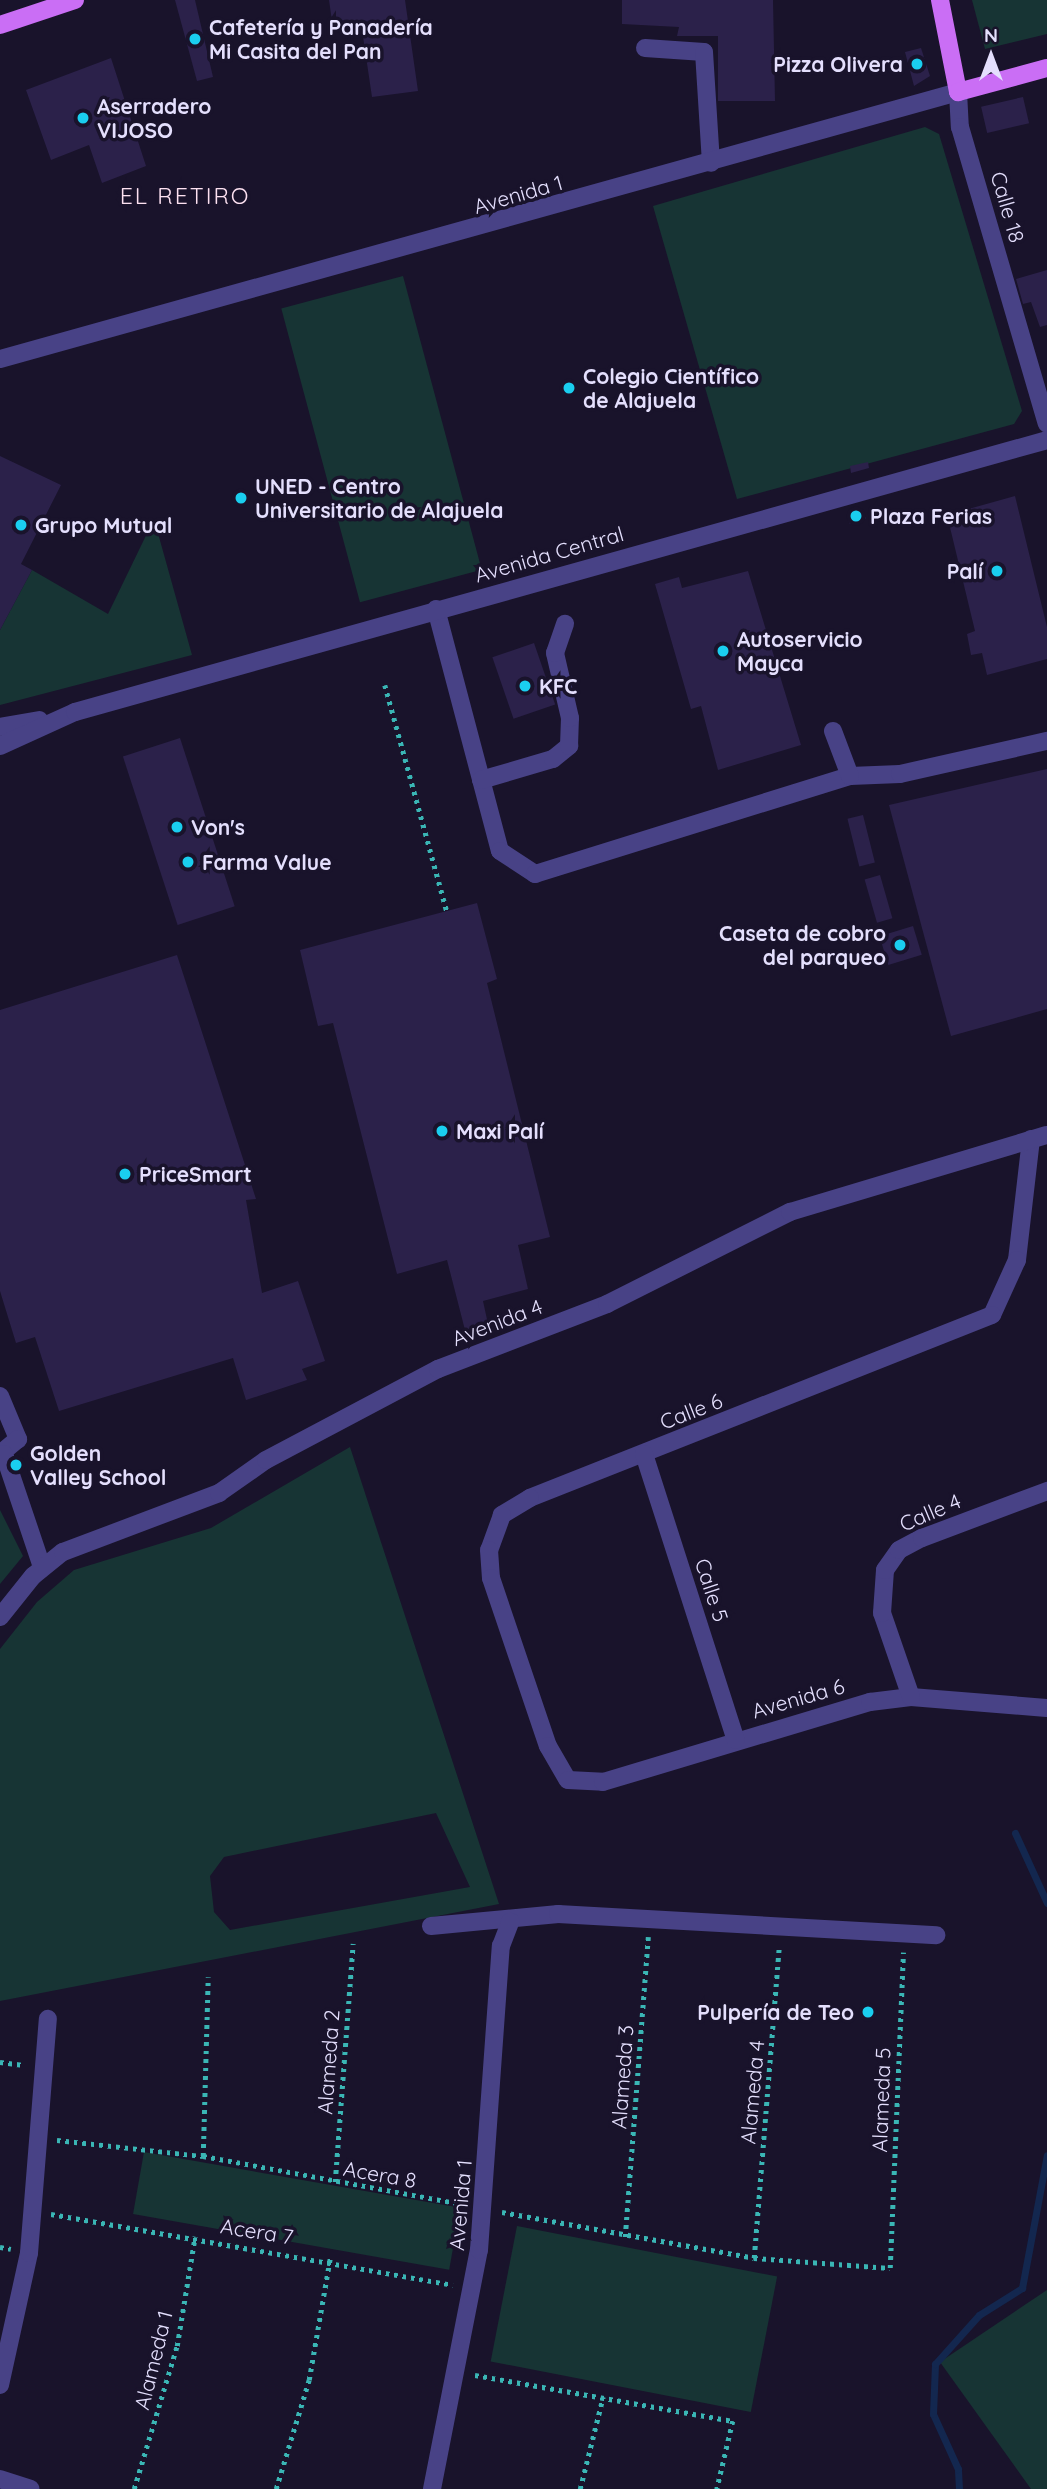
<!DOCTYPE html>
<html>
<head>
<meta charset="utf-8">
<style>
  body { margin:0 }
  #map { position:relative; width:1047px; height:2489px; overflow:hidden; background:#19132b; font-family:Quicksand,sans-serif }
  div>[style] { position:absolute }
  .green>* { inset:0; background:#173434; transform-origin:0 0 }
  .stream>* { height:7px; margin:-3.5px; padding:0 3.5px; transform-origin:3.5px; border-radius:3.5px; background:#13274f }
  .building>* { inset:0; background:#2b214a; transform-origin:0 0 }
  .path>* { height:4.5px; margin-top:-2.25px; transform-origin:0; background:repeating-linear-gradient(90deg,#3ab6b5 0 3.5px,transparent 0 8.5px) }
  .minor>* { height:18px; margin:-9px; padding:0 9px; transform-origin:9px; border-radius:9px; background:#484286 }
  .major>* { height:18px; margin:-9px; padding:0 9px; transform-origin:9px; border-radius:9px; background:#ca6ef5 }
  .dots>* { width:19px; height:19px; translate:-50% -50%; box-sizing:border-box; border:4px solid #19132b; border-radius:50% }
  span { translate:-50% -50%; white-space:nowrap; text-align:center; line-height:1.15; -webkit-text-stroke:7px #19132b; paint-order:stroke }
  .poi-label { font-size:21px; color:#e4dffd; font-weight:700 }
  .left { translate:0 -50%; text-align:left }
  .right { translate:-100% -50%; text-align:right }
  .street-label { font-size:21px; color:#e4dffd }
  .neighbourhood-label { font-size:23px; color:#fde1f1; letter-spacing:2px }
  .north { position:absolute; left:956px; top:21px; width:70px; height:70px; -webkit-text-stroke:5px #19132b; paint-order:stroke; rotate:0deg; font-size:19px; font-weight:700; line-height:28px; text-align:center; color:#e4dffd }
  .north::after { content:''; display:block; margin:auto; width:24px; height:32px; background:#e4dffd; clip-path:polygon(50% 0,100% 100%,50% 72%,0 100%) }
</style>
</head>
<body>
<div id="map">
  <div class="green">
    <i style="clip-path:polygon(972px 0,1047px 0,1047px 34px,985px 49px)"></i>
    <i style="clip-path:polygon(925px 127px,939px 134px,1022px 411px,1014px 424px,737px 499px,653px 206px)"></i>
    <i style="left:403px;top:276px;width:304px;height:126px;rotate:75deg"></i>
    <i style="clip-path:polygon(154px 519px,192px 655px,0 705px,0 630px,32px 570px,108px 614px)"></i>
    <i style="clip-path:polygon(evenodd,350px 1447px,499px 1904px,0 2001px,0 1649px,37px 1602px,74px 1570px,211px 1528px,350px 1447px,436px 1813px,470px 1887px,230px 1930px,214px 1912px,210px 1876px,224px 1857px,436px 1813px)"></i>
    <i style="clip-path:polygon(0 1510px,23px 1556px,0 1584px)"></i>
    <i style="left:144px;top:2152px;width:321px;height:63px;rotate:10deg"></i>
    <i style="left:517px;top:2226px;width:265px;height:138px;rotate:11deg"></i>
    <i style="clip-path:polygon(1047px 2290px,1047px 2489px,1031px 2489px,940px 2362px)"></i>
  </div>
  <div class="stream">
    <i style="left:1015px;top:1833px;width:77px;rotate:65.4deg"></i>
    <i style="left:959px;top:2489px;width:20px;rotate:-93deg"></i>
    <i style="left:958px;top:2469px;width:60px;rotate:-114.4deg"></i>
    <i style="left:933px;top:2414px;width:50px;rotate:-87.7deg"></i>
    <i style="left:935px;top:2364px;width:66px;rotate:-48.1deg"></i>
    <i style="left:979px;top:2315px;width:51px;rotate:-32.1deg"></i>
    <i style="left:1022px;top:2288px;width:135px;rotate:-79.4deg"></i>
  </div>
  <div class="building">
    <i style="clip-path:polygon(175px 0,195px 0,213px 77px,197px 81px)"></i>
    <i style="clip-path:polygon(329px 0,405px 0,418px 91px,372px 97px,361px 23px,333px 28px)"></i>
    <i style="clip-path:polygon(622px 0,773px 0,775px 101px,718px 101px,718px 36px,677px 36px,679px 27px,622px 24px)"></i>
    <i style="clip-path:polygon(921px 48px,930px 76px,914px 86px,905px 52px)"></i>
    <i style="clip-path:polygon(111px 58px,146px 166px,102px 183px,89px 145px,51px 160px,26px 90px)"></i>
    <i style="left:1023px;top:97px;width:27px;height:43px;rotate:77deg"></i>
    <i style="clip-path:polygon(1047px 270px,1047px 325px,1040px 327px,1031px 302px,1023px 304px,1016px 279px)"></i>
    <i style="clip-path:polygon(0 456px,61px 485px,21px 564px,32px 570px,0 630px)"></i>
    <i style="clip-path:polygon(868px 462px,869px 468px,851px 473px,850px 466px)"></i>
    <i style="clip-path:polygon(1015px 496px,1047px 627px,1047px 659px,987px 675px,982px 653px,971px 655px,967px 634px,975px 631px,947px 515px)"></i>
    <i style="left:863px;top:510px;width:9px;height:17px;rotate:72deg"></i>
    <i style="clip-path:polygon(748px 571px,801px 745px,718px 770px,701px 706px,691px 709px,655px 584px,679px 577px,682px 588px)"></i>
    <i style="left:534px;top:643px;width:65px;height:44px;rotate:71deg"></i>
    <i style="left:180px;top:738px;width:177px;height:60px;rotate:72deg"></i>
    <i style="clip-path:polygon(1047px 769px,1047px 1009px,951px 1036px,889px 805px)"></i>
    <i style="left:863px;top:815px;width:49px;height:16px;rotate:76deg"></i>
    <i style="left:880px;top:875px;width:45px;height:16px;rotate:74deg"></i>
    <i style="clip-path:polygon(477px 903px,497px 979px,487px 983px,550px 1237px,518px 1245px,528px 1289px,483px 1301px,488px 1324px,465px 1330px,447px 1260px,397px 1274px,333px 1023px,318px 1026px,300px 950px)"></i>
    <i style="left:913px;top:926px;width:30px;height:35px;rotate:73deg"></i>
    <i style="clip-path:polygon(177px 955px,256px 1199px,246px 1200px,262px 1293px,298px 1281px,325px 1361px,302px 1369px,307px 1380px,246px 1400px,233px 1358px,59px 1411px,35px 1337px,16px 1343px,0 1291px,0 1010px)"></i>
  </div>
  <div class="path">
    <i style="left:385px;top:685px;width:234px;rotate:74.7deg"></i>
    <i style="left:0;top:2062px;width:24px;rotate:7deg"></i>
    <i style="left:57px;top:2140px;width:147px;rotate:6.3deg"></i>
    <i style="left:203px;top:2156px;width:264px;rotate:10.5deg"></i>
    <i style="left:203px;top:2156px;width:179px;rotate:-88.4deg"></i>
    <i style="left:335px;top:2182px;width:239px;rotate:-85.7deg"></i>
    <i style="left:502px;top:2212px;width:256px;rotate:10.3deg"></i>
    <i style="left:754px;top:2258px;width:136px;rotate:4.2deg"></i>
    <i style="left:890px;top:2268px;width:316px;rotate:-87.6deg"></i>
    <i style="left:51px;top:2214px;width:408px;rotate:10deg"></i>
    <i style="left:625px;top:2237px;width:301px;rotate:-85.6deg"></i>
    <i style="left:0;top:2247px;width:11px;rotate:10deg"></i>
    <i style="left:754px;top:2258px;width:313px;rotate:-85.4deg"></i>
    <i style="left:475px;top:2375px;width:262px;rotate:10.1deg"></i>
    <i style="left:733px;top:2421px;width:70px;rotate:103.2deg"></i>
    <i style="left:134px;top:2489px;width:149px;rotate:-73.3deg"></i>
    <i style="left:177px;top:2346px;width:111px;rotate:-80.7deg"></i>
    <i style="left:276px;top:2489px;width:114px;rotate:-73.2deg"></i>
    <i style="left:309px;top:2380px;width:123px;rotate:-80.2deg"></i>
    <i style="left:580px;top:2489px;width:95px;rotate:-76deg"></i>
  </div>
  <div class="minor">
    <i style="left:645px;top:48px;width:59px;rotate:3.9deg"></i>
    <i style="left:704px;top:52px;width:111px;rotate:86.4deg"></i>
    <i style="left:0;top:359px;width:995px;rotate:-15.57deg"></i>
    <i style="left:958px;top:92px;width:35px;rotate:87deg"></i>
    <i style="left:960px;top:127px;width:309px;rotate:73.7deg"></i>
    <i style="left:436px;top:609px;width:250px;rotate:75.2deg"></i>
    <i style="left:500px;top:851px;width:42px;rotate:33.3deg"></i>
    <i style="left:535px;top:874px;width:330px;rotate:-17.3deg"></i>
    <i style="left:850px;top:776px;width:50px;rotate:-2.3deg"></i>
    <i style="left:900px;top:774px;width:151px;rotate:-12.7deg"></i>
    <i style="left:0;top:727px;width:40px;rotate:-10deg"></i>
    <i style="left:833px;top:731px;width:48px;rotate:69.3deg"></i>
    <i style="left:0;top:746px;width:82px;rotate:-24.4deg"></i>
    <i style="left:75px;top:712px;width:1009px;rotate:-15.63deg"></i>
    <i style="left:481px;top:780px;width:75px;rotate:-16.3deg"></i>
    <i style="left:553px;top:759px;width:21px;rotate:-39deg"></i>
    <i style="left:569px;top:746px;width:28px;rotate:-88deg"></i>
    <i style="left:570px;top:718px;width:67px;rotate:-103deg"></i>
    <i style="left:555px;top:653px;width:31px;rotate:-71deg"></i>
    <i style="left:1031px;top:1139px;width:122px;rotate:96.6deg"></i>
    <i style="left:1017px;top:1260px;width:60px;rotate:114.4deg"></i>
    <i style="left:992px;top:1315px;width:497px;rotate:158.4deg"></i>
    <i style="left:530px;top:1498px;width:33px;rotate:149deg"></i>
    <i style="left:502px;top:1515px;width:37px;rotate:110deg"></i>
    <i style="left:489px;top:1550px;width:28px;rotate:86deg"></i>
    <i style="left:491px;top:1578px;width:177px;rotate:71.3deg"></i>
    <i style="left:548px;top:1746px;width:39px;rotate:60deg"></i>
    <i style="left:568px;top:1780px;width:35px;rotate:3deg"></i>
    <i style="left:603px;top:1782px;width:279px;rotate:-16.7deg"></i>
    <i style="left:870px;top:1702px;width:41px;rotate:-7deg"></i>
    <i style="left:911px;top:1697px;width:136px;rotate:4.6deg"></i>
    <i style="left:0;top:1396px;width:47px;rotate:67.3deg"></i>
    <i style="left:18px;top:1439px;width:23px;rotate:140deg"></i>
    <i style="left:4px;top:1454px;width:119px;rotate:71.4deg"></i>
    <i style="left:644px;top:1454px;width:300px;rotate:72.2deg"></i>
    <i style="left:0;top:1617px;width:53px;rotate:-51.2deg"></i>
    <i style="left:33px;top:1576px;width:38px;rotate:-39deg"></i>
    <i style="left:63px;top:1552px;width:167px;rotate:-20.7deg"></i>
    <i style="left:219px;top:1493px;width:57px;rotate:-35.1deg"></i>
    <i style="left:266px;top:1460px;width:195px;rotate:-27.9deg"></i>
    <i style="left:438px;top:1369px;width:181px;rotate:-21deg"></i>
    <i style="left:607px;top:1304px;width:205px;rotate:-26.7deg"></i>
    <i style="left:790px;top:1212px;width:268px;rotate:-16.7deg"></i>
    <i style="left:911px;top:1697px;width:89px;rotate:-109deg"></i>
    <i style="left:882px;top:1613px;width:43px;rotate:-86deg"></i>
    <i style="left:885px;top:1570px;width:24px;rotate:-55deg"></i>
    <i style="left:899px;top:1550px;width:26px;rotate:-28deg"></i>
    <i style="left:922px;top:1538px;width:134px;rotate:-20.6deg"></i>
    <i style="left:431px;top:1926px;width:128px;rotate:-5.4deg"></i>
    <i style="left:558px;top:1914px;width:379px;rotate:3.2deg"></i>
    <i style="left:0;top:2385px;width:135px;rotate:-77.6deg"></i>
    <i style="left:29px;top:2253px;width:235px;rotate:-85.4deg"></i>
    <i style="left:0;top:2479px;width:32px;rotate:18deg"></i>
    <i style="left:432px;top:2489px;width:244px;rotate:-78.9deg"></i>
    <i style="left:479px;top:2250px;width:305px;rotate:-85.9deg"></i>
    <i style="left:501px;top:1946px;width:26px;rotate:-69deg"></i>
  </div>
  <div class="major">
    <i style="left:940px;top:0;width:94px;rotate:78.9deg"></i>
    <i style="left:958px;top:92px;width:92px;rotate:-15.1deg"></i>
    <i style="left:0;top:25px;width:79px;rotate:-18.4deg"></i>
  </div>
  <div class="dots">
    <i style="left:195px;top:39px;background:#1aceef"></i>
    <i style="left:917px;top:64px;background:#1aceef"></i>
    <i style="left:83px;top:118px;background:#1aceef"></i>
    <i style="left:569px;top:388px;background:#1aceef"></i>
    <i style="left:241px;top:498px;background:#1aceef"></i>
    <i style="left:856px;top:516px;background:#1aceef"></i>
    <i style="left:21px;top:525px;background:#1aceef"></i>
    <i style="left:997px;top:571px;background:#1aceef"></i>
    <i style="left:723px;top:651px;background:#1aceef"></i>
    <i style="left:525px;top:686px;background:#1aceef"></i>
    <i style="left:177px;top:827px;background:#1aceef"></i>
    <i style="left:188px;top:862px;background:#1aceef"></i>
    <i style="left:900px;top:945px;background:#1aceef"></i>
    <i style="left:442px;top:1131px;background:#1aceef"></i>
    <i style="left:125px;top:1174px;background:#1aceef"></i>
    <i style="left:16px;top:1465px;background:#1aceef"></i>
    <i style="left:868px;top:2012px;background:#1aceef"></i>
  </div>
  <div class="poi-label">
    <span class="left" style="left:209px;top:39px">Cafetería y Panadería<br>Mi Casita del Pan</span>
    <span class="right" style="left:903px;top:64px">Pizza Olivera</span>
    <span class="left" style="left:97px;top:118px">Aserradero<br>VIJOSO</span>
    <span class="left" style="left:583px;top:388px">Colegio Científico<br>de Alajuela</span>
    <span class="left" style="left:255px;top:498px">UNED - Centro<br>Universitario de Alajuela</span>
    <span class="left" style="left:870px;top:516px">Plaza Ferias</span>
    <span class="left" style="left:35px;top:525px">Grupo Mutual</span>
    <span class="right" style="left:983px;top:571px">Palí</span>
    <span class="left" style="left:737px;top:651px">Autoservicio<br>Mayca</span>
    <span class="left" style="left:539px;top:686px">KFC</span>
    <span class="left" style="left:191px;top:827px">Von's</span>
    <span class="left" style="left:202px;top:862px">Farma Value</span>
    <span class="right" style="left:886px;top:945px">Caseta de cobro<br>del parqueo</span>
    <span class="left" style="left:456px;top:1131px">Maxi Palí</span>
    <span class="left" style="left:139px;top:1174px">PriceSmart</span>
    <span class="left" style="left:30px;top:1465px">Golden<br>Valley School</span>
    <span class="right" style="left:854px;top:2012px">Pulpería de Teo</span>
  </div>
  <div class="street-label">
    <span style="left:518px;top:194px;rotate:-16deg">Avenida 1</span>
    <span style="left:1008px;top:207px;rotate:74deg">Calle 18</span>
    <span style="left:549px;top:554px;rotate:-16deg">Avenida Central</span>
    <span style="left:497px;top:1322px;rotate:-21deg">Avenida 4</span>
    <span style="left:691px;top:1411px;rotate:-21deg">Calle 6</span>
    <span style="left:930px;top:1512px;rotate:-23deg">Calle 4</span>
    <span style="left:712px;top:1590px;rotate:72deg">Calle 5</span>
    <span style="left:798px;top:1698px;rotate:-16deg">Avenida 6</span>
    <span style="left:328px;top:2062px;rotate:-86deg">Alameda 2</span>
    <span style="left:622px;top:2077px;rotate:-86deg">Alameda 3</span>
    <span style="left:752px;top:2092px;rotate:-85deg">Alameda 4</span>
    <span style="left:881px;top:2100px;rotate:-88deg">Alameda 5</span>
    <span style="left:380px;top:2174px;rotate:10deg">Acera 8</span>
    <span style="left:460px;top:2205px;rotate:-85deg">Avenida 1</span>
    <span style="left:257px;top:2231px;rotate:9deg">Acera 7</span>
    <span style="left:153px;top:2360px;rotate:-76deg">Alameda 1</span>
  </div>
  <div class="neighbourhood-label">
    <span style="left:185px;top:196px">EL RETIRO</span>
  </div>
  <div class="north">N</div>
</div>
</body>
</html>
